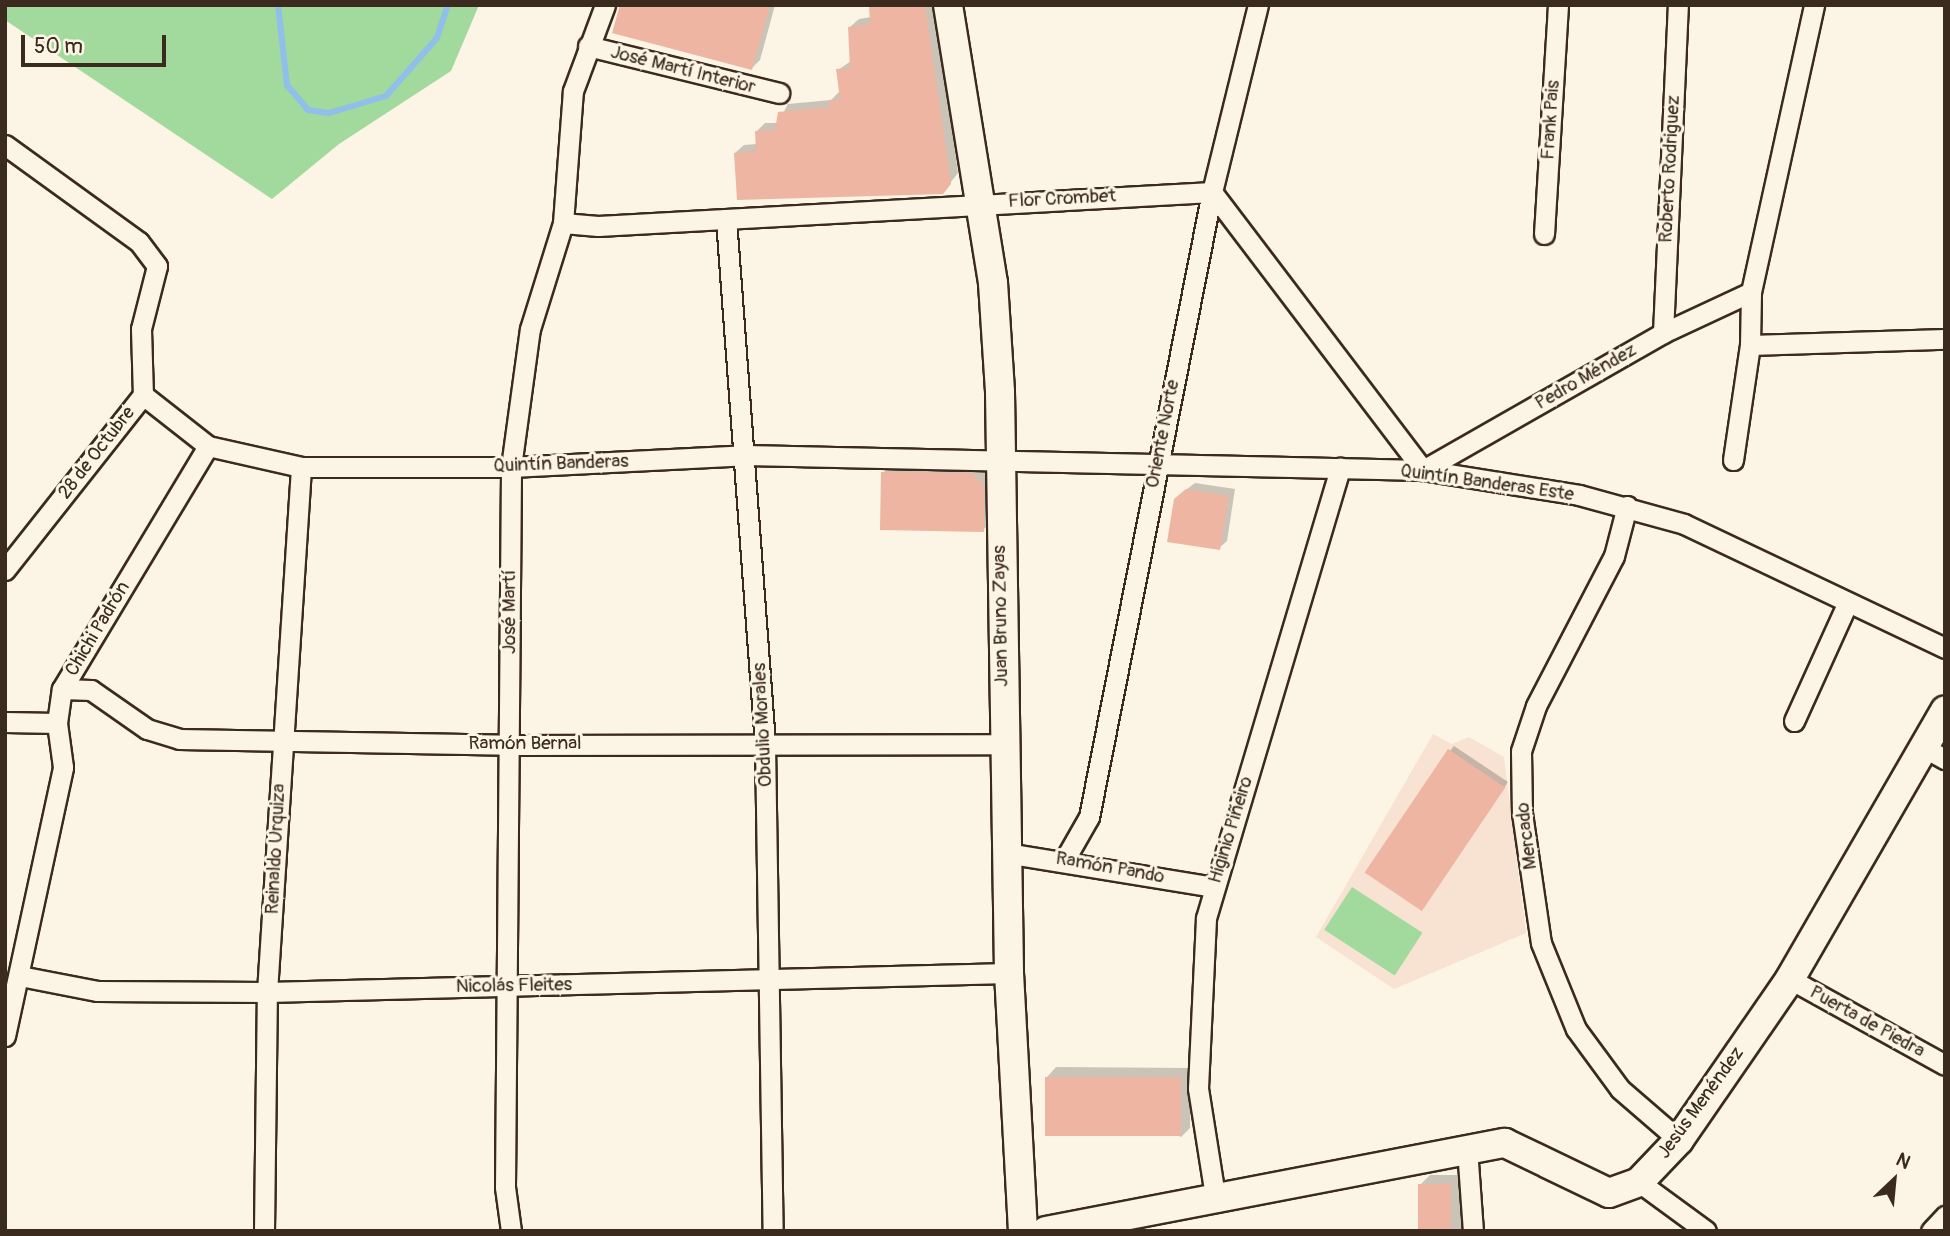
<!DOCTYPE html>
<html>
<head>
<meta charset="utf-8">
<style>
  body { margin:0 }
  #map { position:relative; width:1950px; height:1236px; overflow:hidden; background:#fcf5e5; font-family:Pangolin,sans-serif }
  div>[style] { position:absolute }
  .built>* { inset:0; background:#f8e2d1 }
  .green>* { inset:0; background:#a2d99d; transform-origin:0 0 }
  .shadow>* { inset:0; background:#0003 }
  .stream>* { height:6px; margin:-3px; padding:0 3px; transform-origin:3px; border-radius:3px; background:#8fbfea }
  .building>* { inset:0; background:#edb5a2; transform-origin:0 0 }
  .roads { filter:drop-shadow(2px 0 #3b2a1e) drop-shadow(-2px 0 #3b2a1e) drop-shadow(0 2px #3b2a1e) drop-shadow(0 -2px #3b2a1e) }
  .street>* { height:19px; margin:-9.5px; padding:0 9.5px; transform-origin:9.5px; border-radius:9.5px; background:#fcf5e5 }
  .secondary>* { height:28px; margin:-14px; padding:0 14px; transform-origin:14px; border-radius:14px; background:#fcf5e5 }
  span { translate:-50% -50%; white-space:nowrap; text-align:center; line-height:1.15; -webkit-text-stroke:6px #fcf5e5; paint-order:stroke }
  .street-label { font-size:19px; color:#3b2a1e }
  .frame { position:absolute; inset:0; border:7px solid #3b2a1e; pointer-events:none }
  .north { position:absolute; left:1859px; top:1145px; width:70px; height:70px; -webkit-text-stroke:5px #fcf5e5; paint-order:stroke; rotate:26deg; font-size:19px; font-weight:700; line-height:28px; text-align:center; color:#3b2a1e }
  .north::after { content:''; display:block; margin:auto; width:24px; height:32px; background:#3b2a1e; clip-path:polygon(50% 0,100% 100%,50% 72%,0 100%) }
  .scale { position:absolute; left:21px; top:35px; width:145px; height:32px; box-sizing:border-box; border:4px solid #3b2a1e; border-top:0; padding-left:9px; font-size:21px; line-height:24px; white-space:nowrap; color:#3b2a1e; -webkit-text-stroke:5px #fcf5e5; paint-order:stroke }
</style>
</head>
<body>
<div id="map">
  <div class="built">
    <i style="clip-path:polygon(1433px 734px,1452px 744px,1469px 737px,1504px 757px,1526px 933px,1394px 989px,1316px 937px)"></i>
  </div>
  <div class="green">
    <i style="clip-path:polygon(5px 5px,479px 5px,451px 71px,339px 144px,272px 199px,5px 20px)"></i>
    <i style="left:1352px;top:887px;width:84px;height:51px;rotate:33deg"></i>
  </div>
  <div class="shadow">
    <i style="clip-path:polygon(701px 5px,775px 5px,760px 60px,752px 68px)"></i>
    <i style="clip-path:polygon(870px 5px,934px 5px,958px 173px,942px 193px,735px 153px,744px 145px,757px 144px,756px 132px,765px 123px,778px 123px,788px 104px,831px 100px,839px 92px,838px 70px,851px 61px,850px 27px,859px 19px,871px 17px)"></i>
    <i style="clip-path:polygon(893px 463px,982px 464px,993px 475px,993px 520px,983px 530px,883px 473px)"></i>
    <i style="clip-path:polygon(1195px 483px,1235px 489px,1227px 541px,1219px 548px,1183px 492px)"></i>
    <i style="clip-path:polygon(1454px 746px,1508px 782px,1426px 904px,1450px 751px)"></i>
    <i style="clip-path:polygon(1056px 1067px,1190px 1068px,1190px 1128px,1181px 1137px,1047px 1077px)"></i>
    <i style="clip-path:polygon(1430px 1175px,1461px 1175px,1464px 1231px,1422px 1231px,1420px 1185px)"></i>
  </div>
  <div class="stream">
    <i style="left:278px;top:5px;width:81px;rotate:83.6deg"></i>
    <i style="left:287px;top:85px;width:33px;rotate:50deg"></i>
    <i style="left:308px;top:110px;width:21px;rotate:8deg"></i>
    <i style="left:329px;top:113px;width:59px;rotate:-16.6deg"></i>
    <i style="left:386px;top:96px;width:77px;rotate:-48.7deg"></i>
    <i style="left:437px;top:38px;width:35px;rotate:-72deg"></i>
  </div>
  <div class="building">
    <i style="clip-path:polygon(620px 5px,770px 5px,752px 70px,612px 33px)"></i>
    <i style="clip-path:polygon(869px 5px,925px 5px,951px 184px,943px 194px,737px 200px,734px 153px,756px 151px,755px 131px,775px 130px,778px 112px,830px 107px,829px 100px,840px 99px,836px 69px,850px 68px,848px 27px,870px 24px)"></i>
    <i style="clip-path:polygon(881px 472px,972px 473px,984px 485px,984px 532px,880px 530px)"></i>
    <i style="clip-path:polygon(1186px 489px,1229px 496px,1220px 550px,1167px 542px,1174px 499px)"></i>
    <i style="left:1448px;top:749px;width:69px;height:149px;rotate:34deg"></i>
    <i style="left:1045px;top:1077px;width:136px;height:59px"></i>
    <i style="left:1418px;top:1184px;width:33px;height:47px"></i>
  </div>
  <div class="roads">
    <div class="street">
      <i style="left:588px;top:46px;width:197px;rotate:13.8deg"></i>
      <i style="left:5px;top:145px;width:165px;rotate:35.9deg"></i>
      <i style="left:139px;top:242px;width:30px;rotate:53deg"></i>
      <i style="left:157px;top:266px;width:65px;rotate:104.3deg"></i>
      <i style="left:141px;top:329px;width:66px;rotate:88.3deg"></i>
      <i style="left:143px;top:395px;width:223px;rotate:128.3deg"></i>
      <i style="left:726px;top:219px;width:526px;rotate:85.75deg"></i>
      <i style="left:765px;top:744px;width:487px;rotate:89.1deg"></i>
      <i style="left:563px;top:223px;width:35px;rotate:5deg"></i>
      <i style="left:598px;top:226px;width:615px;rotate:-3.17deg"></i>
      <i style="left:1212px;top:192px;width:349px;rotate:52.8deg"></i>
      <i style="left:1423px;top:470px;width:276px;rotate:-29.7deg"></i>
      <i style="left:1663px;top:333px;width:97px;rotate:-25deg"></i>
      <i style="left:1544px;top:234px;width:229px;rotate:-86.5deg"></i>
      <i style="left:1663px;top:333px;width:328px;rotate:-87.4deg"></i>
      <i style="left:1750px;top:345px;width:195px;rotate:-1.8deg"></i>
      <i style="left:143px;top:395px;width:83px;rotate:38.1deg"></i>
      <i style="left:208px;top:446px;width:95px;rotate:12.7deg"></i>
      <i style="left:301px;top:467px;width:210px"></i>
      <i style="left:511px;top:467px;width:234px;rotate:-2.9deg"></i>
      <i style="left:745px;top:455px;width:678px;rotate:1.27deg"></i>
      <i style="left:1423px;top:470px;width:158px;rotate:9.1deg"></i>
      <i style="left:1579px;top:495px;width:109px;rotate:15.4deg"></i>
      <i style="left:1684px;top:524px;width:289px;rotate:25.4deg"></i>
      <i style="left:1733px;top:460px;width:116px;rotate:-81.6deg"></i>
      <i style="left:1750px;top:345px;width:53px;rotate:-88.9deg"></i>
      <i style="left:1751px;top:292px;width:294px;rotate:-77.6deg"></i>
      <i style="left:1627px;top:506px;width:52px;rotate:104.6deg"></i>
      <i style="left:1614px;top:556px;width:169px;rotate:117.5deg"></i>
      <i style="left:1536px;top:706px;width:47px;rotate:108.4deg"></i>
      <i style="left:1521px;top:751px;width:62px;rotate:89.1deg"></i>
      <i style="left:1522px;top:813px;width:131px;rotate:81.7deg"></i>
      <i style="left:1541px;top:943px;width:93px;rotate:67.9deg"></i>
      <i style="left:1576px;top:1029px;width:74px;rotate:53.7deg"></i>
      <i style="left:1620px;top:1089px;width:78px;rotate:40.8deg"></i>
      <i style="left:62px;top:689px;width:29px;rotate:2deg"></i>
      <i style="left:91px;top:690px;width:68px;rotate:34.9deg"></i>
      <i style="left:147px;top:729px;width:34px;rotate:17deg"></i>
      <i style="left:179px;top:739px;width:330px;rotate:1deg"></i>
      <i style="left:509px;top:745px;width:494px;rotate:-0.1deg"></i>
      <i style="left:1794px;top:721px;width:128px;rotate:-65.6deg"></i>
      <i style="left:5px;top:722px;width:52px;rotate:1.1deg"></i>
      <i style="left:1923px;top:747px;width:25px;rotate:29deg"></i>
      <i style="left:1006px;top:853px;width:210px;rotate:9.3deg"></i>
      <i style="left:1065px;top:859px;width:48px;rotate:-60.3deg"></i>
      <i style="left:1089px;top:817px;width:637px;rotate:-78.87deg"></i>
      <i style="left:1212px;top:192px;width:193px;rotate:-76.2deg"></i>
      <i style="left:20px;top:976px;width:78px;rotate:11deg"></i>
      <i style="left:97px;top:991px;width:170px;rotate:0.3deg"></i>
      <i style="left:267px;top:992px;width:742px;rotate:-1.47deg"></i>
      <i style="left:1790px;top:979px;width:177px;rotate:29deg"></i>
      <i style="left:5px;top:1036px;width:275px;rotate:-77.8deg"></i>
      <i style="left:63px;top:767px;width:44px;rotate:-97.8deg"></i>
      <i style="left:57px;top:723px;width:34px;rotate:-82deg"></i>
      <i style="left:62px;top:689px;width:283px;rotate:-59deg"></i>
      <i style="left:1467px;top:1148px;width:83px;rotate:85.9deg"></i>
      <i style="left:1639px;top:1182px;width:83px;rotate:36.2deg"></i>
      <i style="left:1216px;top:1202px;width:115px;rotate:-99deg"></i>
      <i style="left:1198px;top:1088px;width:170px;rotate:-87.3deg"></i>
      <i style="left:1206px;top:918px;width:470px;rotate:-73.4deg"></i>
      <i style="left:264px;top:1231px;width:239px;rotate:-89.3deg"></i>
      <i style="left:267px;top:992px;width:526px;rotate:-86.29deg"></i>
      <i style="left:511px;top:1231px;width:44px;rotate:-97.8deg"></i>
      <i style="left:505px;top:1187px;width:720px;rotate:-89.52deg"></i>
      <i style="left:511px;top:467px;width:139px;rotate:-82.2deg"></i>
      <i style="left:530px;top:329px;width:111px;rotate:-72.7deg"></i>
      <i style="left:563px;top:223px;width:132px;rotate:-85.7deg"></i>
      <i style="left:573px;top:91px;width:92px;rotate:-69.6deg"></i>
      <i style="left:1931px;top:1231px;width:21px;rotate:-47deg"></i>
    </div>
    <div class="secondary">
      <i style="left:948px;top:5px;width:282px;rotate:80.8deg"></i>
      <i style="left:993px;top:283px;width:109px;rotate:86.3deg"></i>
      <i style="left:1000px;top:392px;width:581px;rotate:89.11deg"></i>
      <i style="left:1009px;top:973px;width:258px;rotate:86.9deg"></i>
      <i style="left:1046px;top:1231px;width:467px;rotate:-10.9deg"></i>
      <i style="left:1505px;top:1143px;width:115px;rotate:25.7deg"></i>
      <i style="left:1609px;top:1193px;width:32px;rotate:-20deg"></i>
      <i style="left:1639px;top:1182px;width:58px;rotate:-46.4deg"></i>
      <i style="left:1679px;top:1140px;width:196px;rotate:-55.4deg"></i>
      <i style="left:1790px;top:979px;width:310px;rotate:-60deg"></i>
    </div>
  </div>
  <div class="street-label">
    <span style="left:683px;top:70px;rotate:14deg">José Martí Interior</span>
    <span style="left:1551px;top:120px;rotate:-86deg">Frank Pais</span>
    <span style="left:1670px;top:169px;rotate:-87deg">Roberto Rodriguez</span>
    <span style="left:1062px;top:199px;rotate:-3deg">Flor Crombet</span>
    <span style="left:1586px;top:377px;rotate:-30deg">Pedro Méndez</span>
    <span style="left:1163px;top:434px;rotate:-79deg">Oriente Norte</span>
    <span style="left:97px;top:453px;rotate:-52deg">28 de Octubre</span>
    <span style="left:561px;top:464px;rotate:-2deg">Quintín Banderas</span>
    <span style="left:1487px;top:483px;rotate:8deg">Quintín Banderas Este</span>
    <span style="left:510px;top:612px;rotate:-90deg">José Martí</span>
    <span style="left:1001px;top:616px;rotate:-91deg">Juan Bruno Zayas</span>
    <span style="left:98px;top:629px;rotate:-59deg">Chichi Padrón</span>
    <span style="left:763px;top:725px;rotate:-93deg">Obdulio Morales</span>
    <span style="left:525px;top:744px">Ramón Bernal</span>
    <span style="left:1231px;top:830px;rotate:-73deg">Higinio Piñeiro</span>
    <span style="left:1527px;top:836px;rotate:-97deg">Mercado</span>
    <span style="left:276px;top:849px;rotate:-87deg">Reinaldo Urquiza</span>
    <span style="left:1110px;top:868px;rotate:10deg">Ramón Pando</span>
    <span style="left:514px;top:986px;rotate:-1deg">Nicolás Fleites</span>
    <span style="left:1867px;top:1022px;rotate:29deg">Puerta de Piedra</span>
    <span style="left:1701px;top:1103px;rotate:-54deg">Jesús Menéndez</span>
  </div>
  <div class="frame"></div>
  <div class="north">N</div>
  <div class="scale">50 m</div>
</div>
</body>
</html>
